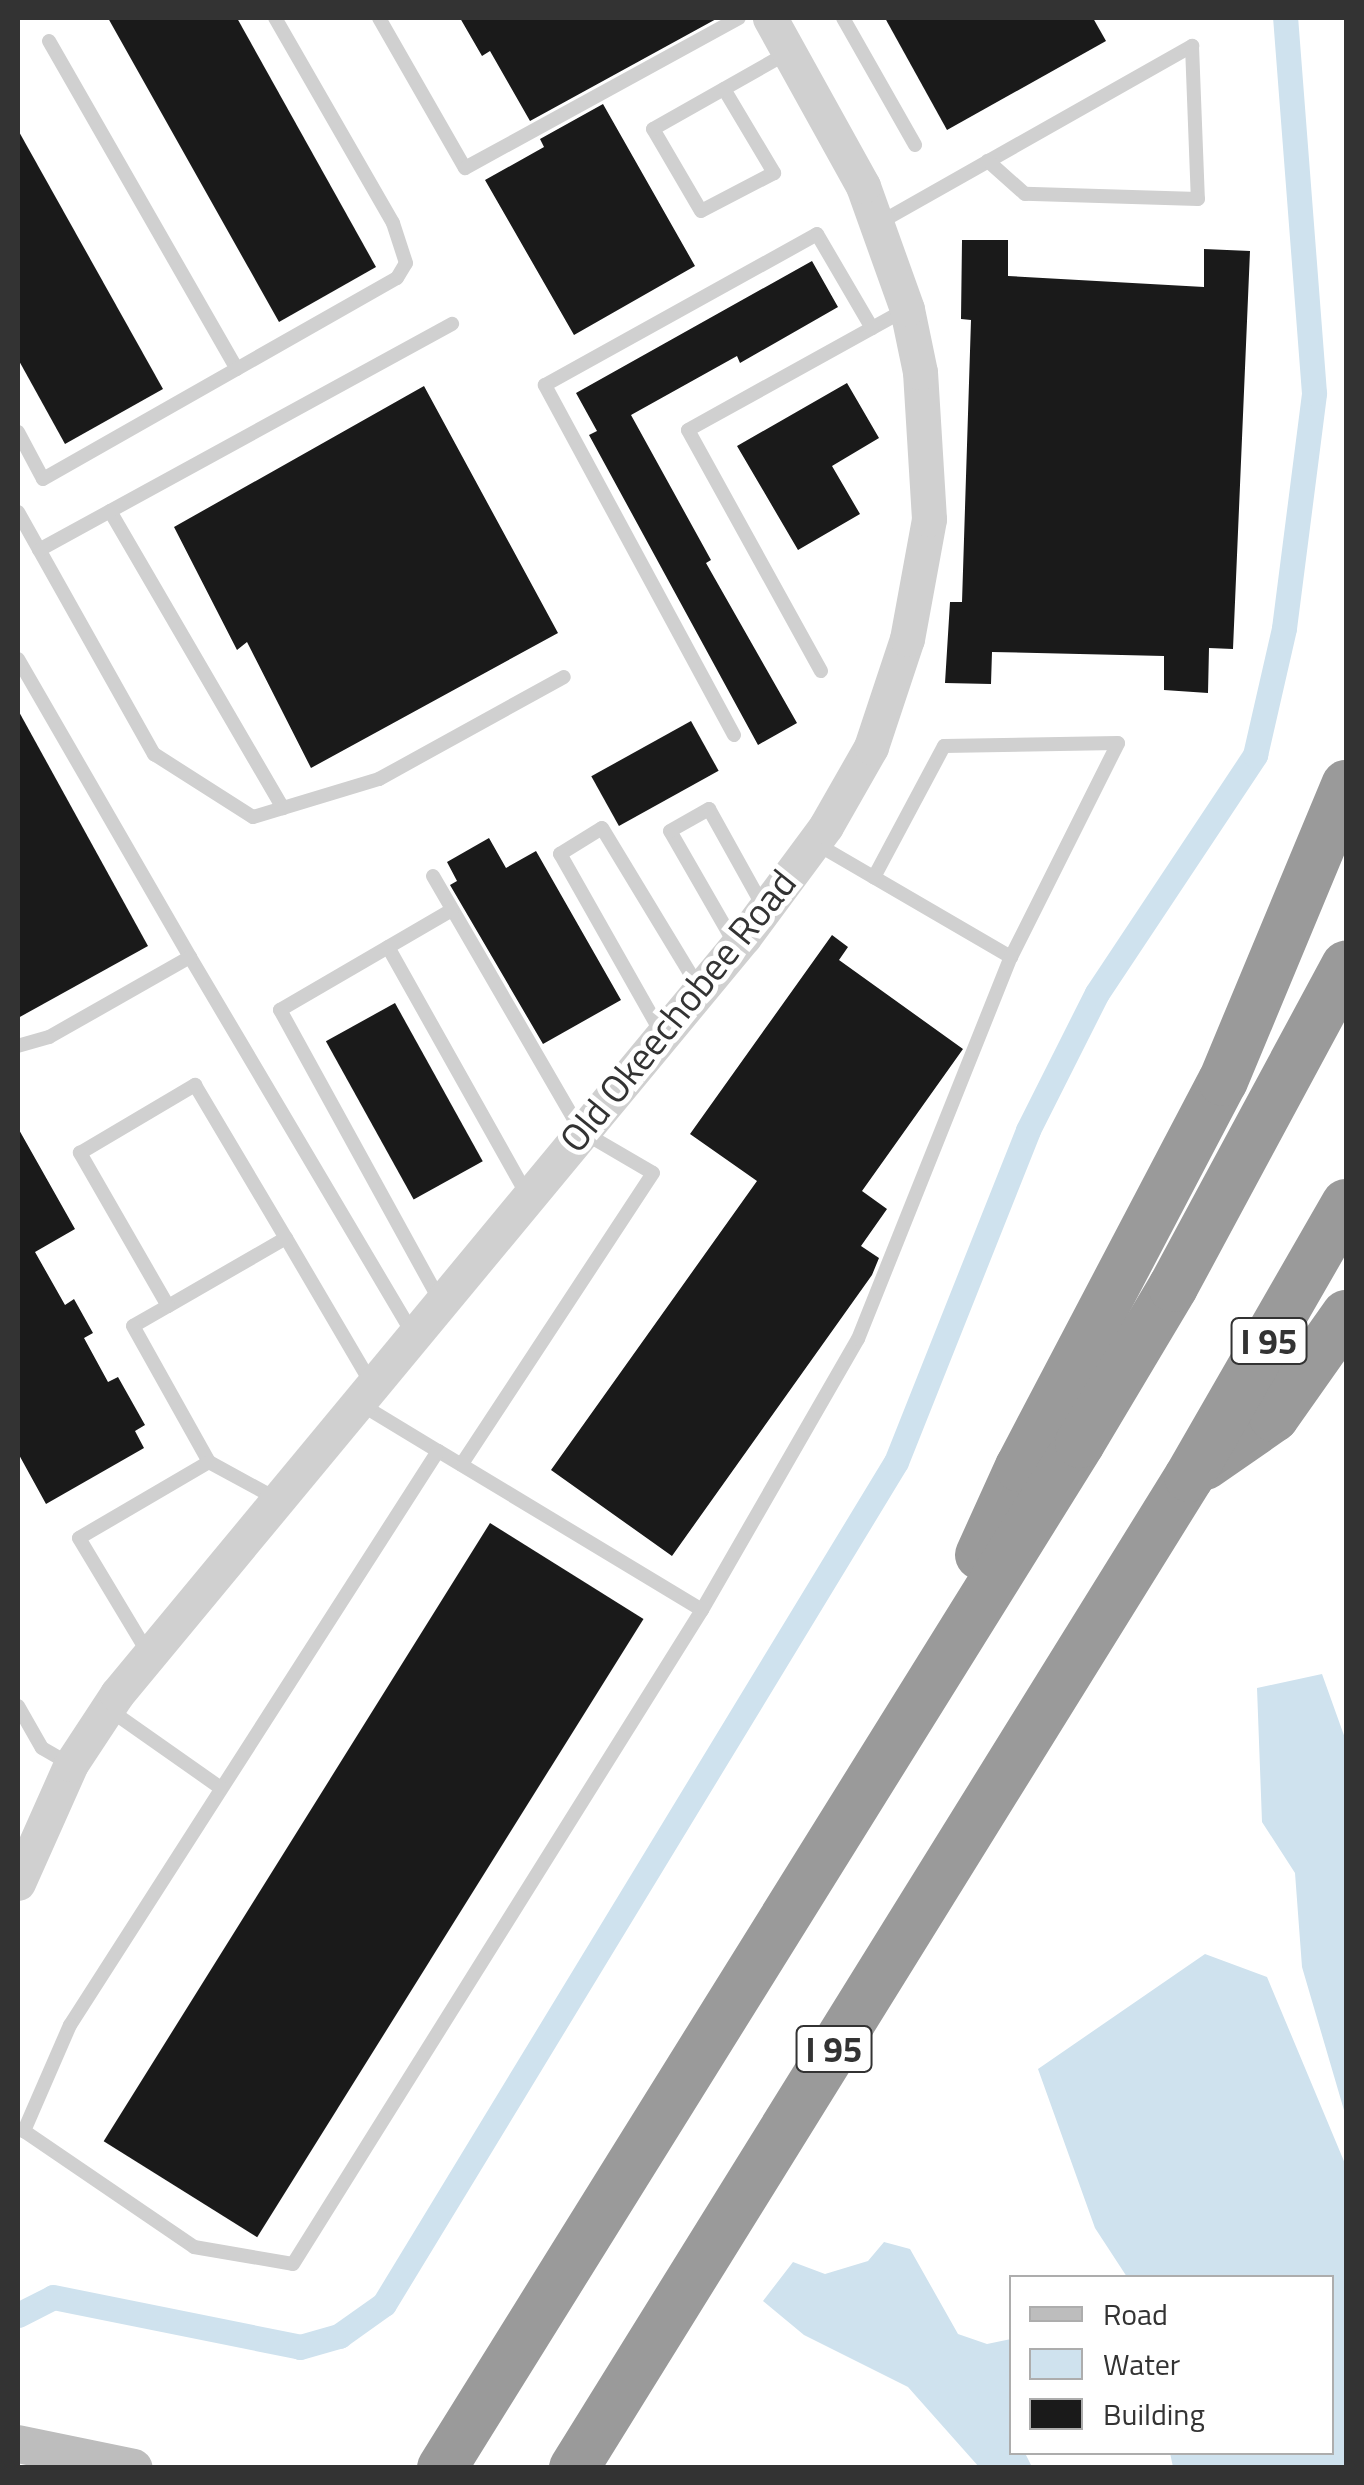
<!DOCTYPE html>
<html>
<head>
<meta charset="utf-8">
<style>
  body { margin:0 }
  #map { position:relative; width:1364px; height:2485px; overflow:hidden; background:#fff; font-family:"Titillium Web",sans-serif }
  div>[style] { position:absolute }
  .water>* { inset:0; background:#cfe2ee }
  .canal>* { height:25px; margin:-12.5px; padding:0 12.5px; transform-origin:12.5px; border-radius:12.5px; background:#cfe2ee }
  .building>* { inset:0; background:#1a1a1a; transform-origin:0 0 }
  .service>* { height:14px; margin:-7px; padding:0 7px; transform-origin:7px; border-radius:7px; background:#d0d0d0 }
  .tertiary>* { height:35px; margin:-17.5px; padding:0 17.5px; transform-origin:17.5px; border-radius:17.5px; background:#d0d0d0 }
  .secondary>* { height:38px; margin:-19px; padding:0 19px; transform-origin:19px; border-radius:19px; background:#bdbdbd }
  .motorway>* { height:50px; margin:-25px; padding:0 25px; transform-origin:25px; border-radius:25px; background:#9a9a9a }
  span { translate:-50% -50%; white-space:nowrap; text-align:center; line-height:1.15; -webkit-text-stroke:10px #fff; paint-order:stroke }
  .shield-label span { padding:2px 8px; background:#fff; border:2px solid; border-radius:8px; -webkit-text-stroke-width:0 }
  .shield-label { font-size:35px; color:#333; font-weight:700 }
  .street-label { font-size:38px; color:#333 }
  .frame { position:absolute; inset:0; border:20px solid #333; pointer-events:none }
  .legend { position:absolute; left:1009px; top:2275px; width:325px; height:180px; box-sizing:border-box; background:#fff; border:2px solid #adadad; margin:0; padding:12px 18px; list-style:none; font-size:30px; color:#333 }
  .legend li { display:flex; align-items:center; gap:20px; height:50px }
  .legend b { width:50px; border:2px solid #adadad }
</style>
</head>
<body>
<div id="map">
  <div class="water">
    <i style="clip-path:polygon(1322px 1674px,1346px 1741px,1346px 2117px,1302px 1967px,1295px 1873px,1262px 1822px,1257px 1688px)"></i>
    <i style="clip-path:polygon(1205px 1954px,1267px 1977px,1346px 2166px,1346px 2467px,1173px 2467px,1170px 2453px,1332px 2452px,1332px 2278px,1127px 2277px,1095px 2228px,1038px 2069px)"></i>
    <i style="clip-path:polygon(884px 2242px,910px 2249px,958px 2334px,987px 2344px,1011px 2339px,1012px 2452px,1025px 2453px,1032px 2467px,979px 2467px,908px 2387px,804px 2335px,763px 2301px,793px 2262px,825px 2274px,868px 2261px)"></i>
  </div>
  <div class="canal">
    <i style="left:18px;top:2315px;width:39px;rotate:-27deg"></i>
    <i style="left:53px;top:2297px;width:252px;rotate:11.4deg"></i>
    <i style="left:300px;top:2347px;width:41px;rotate:-15.8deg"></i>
    <i style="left:339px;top:2336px;width:55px;rotate:-35.4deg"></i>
    <i style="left:384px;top:2304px;width:985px;rotate:-58.7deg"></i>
    <i style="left:896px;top:1462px;width:357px;rotate:-68.3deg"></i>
    <i style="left:1028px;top:1130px;width:153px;rotate:-63.3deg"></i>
    <i style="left:1097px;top:993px;width:286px;rotate:-56.4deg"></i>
    <i style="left:1255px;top:755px;width:130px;rotate:-77.1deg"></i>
    <i style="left:1284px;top:628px;width:237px;rotate:-82.7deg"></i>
    <i style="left:1314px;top:393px;width:376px;rotate:-94.4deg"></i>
  </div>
  <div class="building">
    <i style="clip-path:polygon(108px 18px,237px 18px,376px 267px,279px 322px)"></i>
    <i style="clip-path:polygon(460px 18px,718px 18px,530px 121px,490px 51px,482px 56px)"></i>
    <i style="clip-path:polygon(885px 18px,1093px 18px,1106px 41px,947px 130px)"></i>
    <i style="clip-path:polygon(603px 104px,695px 266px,574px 335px,485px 180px,544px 147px,540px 139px)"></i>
    <i style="clip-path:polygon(18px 130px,163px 389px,65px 444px,18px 359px)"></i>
    <i style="clip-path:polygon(962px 240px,1008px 240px,1008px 276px,1204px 287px,1204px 249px,1250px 251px,1233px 649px,1209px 648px,1208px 693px,1164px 690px,1164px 656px,992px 652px,991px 684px,945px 683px,950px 602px,962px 602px,971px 320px,961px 319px)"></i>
    <i style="clip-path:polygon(812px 261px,838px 307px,740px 363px,737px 356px,631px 415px,711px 560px,706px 563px,797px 723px,758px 745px,589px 435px,597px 431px,576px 393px)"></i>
    <i style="clip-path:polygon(847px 383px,879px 438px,832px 466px,860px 514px,798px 550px,737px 446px)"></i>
    <i style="clip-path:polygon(424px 386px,558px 633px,311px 768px,247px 642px,237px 650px,174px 527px)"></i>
    <i style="clip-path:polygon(18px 710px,148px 946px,18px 1018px)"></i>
    <i style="left:691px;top:721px;width:57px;height:114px;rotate:61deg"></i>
    <i style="clip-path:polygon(489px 838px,506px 868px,536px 851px,621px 1000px,543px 1044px,450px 885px,457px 881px,447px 862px)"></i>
    <i style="clip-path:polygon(832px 935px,848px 947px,839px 960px,963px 1049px,862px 1191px,887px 1209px,861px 1246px,879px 1258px,872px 1275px,672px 1556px,551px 1470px,757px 1181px,690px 1134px)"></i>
    <i style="left:395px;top:1003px;width:181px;height:79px;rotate:61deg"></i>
    <i style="clip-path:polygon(18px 1128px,75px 1229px,35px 1252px,65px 1305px,74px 1299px,93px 1333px,84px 1338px,108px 1382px,118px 1377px,145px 1425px,135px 1431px,144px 1448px,46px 1504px,18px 1453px)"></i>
    <i style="left:490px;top:1523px;width:181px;height:729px;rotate:32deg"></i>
  </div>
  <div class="service">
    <i style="left:379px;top:18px;width:173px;rotate:60.2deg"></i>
    <i style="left:465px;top:168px;width:312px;rotate:-28.7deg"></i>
    <i style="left:843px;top:18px;width:146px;rotate:60.4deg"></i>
    <i style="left:49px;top:41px;width:378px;rotate:60.2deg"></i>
    <i style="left:724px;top:89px;width:98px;rotate:59.2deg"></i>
    <i style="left:774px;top:173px;width:82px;rotate:152.5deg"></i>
    <i style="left:701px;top:211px;width:95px;rotate:-120.3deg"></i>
    <i style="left:653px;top:129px;width:156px;rotate:-29.5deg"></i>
    <i style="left:879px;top:223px;width:360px;rotate:-29.5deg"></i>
    <i style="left:1192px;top:46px;width:153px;rotate:87.8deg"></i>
    <i style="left:1198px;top:199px;width:173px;rotate:-178.3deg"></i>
    <i style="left:1025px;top:194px;width:50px;rotate:-138.3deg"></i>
    <i style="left:18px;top:432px;width:53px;rotate:62deg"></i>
    <i style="left:43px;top:479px;width:407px;rotate:-29.6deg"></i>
    <i style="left:397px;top:278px;width:17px;rotate:-59deg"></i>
    <i style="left:406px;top:263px;width:42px;rotate:-108deg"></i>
    <i style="left:393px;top:223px;width:237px;rotate:-119.9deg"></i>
    <i style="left:110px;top:511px;width:344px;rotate:59.8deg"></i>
    <i style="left:18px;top:512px;width:278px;rotate:60.7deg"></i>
    <i style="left:154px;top:754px;width:117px;rotate:32.5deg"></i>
    <i style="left:253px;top:817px;width:132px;rotate:-16.8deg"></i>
    <i style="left:379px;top:779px;width:211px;rotate:-28.9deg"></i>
    <i style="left:39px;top:550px;width:471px;rotate:-28.7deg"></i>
    <i style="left:18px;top:659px;width:344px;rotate:60deg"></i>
    <i style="left:190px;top:957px;width:162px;rotate:150.4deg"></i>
    <i style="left:49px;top:1037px;width:32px;rotate:164deg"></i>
    <i style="left:821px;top:671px;width:275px;rotate:-118.9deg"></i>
    <i style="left:688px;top:430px;width:249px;rotate:-29deg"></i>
    <i style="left:734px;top:735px;width:398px;rotate:-118.4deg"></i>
    <i style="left:545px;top:385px;width:311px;rotate:-29deg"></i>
    <i style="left:817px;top:234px;width:109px;rotate:59.7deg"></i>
    <i style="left:815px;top:843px;width:227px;rotate:30.2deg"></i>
    <i style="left:1011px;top:957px;width:239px;rotate:-63.4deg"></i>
    <i style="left:1118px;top:743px;width:174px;rotate:179deg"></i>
    <i style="left:944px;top:746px;width:149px;rotate:118.1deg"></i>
    <i style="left:433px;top:876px;width:295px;rotate:59.9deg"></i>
    <i style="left:581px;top:1131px;width:83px;rotate:30.3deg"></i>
    <i style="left:653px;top:1173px;width:349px;rotate:123.3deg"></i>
    <i style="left:735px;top:944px;width:130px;rotate:-119.9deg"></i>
    <i style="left:670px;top:831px;width:45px;rotate:-29.4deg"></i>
    <i style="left:709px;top:809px;width:113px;rotate:60.9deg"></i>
    <i style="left:388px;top:947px;width:284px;rotate:60.7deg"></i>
    <i style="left:190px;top:957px;width:437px;rotate:59.4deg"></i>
    <i style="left:662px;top:1034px;width:207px;rotate:-119.5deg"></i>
    <i style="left:560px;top:854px;width:49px;rotate:-31.8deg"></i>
    <i style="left:602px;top:828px;width:187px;rotate:58.8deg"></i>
    <i style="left:286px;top:1238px;width:136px;rotate:150deg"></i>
    <i style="left:168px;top:1306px;width:177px;rotate:-119.9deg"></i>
    <i style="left:80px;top:1153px;width:134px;rotate:-30.6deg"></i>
    <i style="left:195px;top:1085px;width:178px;rotate:59.3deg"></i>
    <i style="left:286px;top:1238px;width:168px;rotate:59.6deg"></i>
    <i style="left:439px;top:1299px;width:330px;rotate:-118.8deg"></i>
    <i style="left:280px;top:1010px;width:199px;rotate:-30.2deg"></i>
    <i style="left:168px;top:1306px;width:40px;rotate:150.3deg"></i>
    <i style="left:133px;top:1326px;width:156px;rotate:60.8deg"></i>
    <i style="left:209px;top:1462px;width:77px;rotate:28.6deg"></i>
    <i style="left:357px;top:1402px;width:95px;rotate:31.2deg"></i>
    <i style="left:702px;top:1610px;width:308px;rotate:-148.9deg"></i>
    <i style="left:438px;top:1451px;width:682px;rotate:122.66deg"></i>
    <i style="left:70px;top:2025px;width:116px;rotate:113.5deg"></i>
    <i style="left:24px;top:2131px;width:206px;rotate:34.3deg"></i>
    <i style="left:194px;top:2247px;width:100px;rotate:9.7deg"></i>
    <i style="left:293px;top:2264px;width:771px;rotate:-57.98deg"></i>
    <i style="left:702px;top:1610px;width:313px;rotate:-60.1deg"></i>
    <i style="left:858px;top:1339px;width:412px;rotate:-68.2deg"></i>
    <i style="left:148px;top:1653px;width:134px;rotate:-121deg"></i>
    <i style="left:79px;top:1538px;width:151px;rotate:-30.3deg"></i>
    <i style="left:18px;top:1706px;width:48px;rotate:60.3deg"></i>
    <i style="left:42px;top:1748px;width:32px;rotate:30deg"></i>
    <i style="left:107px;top:1708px;width:139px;rotate:35.1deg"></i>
  </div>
  <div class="tertiary">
    <i style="left:18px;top:1883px;width:130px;rotate:-66deg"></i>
    <i style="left:71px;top:1764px;width:84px;rotate:-56.7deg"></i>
    <i style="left:117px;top:1694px;width:983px;rotate:-50.37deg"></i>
    <i style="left:744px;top:937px;width:138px;rotate:-53.5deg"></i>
    <i style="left:826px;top:826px;width:91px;rotate:-60.3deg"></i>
    <i style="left:871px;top:747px;width:114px;rotate:-71.6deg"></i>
    <i style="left:907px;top:639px;width:122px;rotate:-79.6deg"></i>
    <i style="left:929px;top:519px;width:147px;rotate:-93.5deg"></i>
    <i style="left:920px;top:372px;width:64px;rotate:-101.7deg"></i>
    <i style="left:907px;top:309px;width:131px;rotate:-109.7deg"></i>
    <i style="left:863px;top:186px;width:192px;rotate:-119deg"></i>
  </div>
  <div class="secondary">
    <i style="left:18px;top:2444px;width:118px;rotate:11.7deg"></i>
  </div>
  <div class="motorway">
    <i style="left:1205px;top:1465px;width:84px;rotate:-34.8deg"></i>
    <i style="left:1274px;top:1417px;width:125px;rotate:-54.8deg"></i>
    <i style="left:980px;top:1555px;width:97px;rotate:-65.6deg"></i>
    <i style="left:1020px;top:1467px;width:436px;rotate:-62.3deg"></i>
    <i style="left:1223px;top:1081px;width:321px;rotate:-67.4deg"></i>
    <i style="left:442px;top:2468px;width:1207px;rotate:-58.1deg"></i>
    <i style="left:1080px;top:1443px;width:182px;rotate:-59.2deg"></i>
    <i style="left:1173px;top:1287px;width:365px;rotate:-61.7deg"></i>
    <i style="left:574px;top:2468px;width:1166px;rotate:-58.18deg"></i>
    <i style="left:1189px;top:1477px;width:315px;rotate:-60.1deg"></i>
  </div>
  <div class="shield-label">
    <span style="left:1269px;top:1341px">I 95</span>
    <span style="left:834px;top:2049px">I 95</span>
  </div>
  <div class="street-label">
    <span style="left:678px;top:1011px;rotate:-51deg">Old Okeechobee Road</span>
  </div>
  <div class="frame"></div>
  <ul class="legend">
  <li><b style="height:12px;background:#bdbdbd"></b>Road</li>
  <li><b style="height:28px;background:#cfe2ee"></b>Water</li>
  <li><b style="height:28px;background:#1a1a1a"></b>Building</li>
  </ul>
</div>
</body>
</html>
